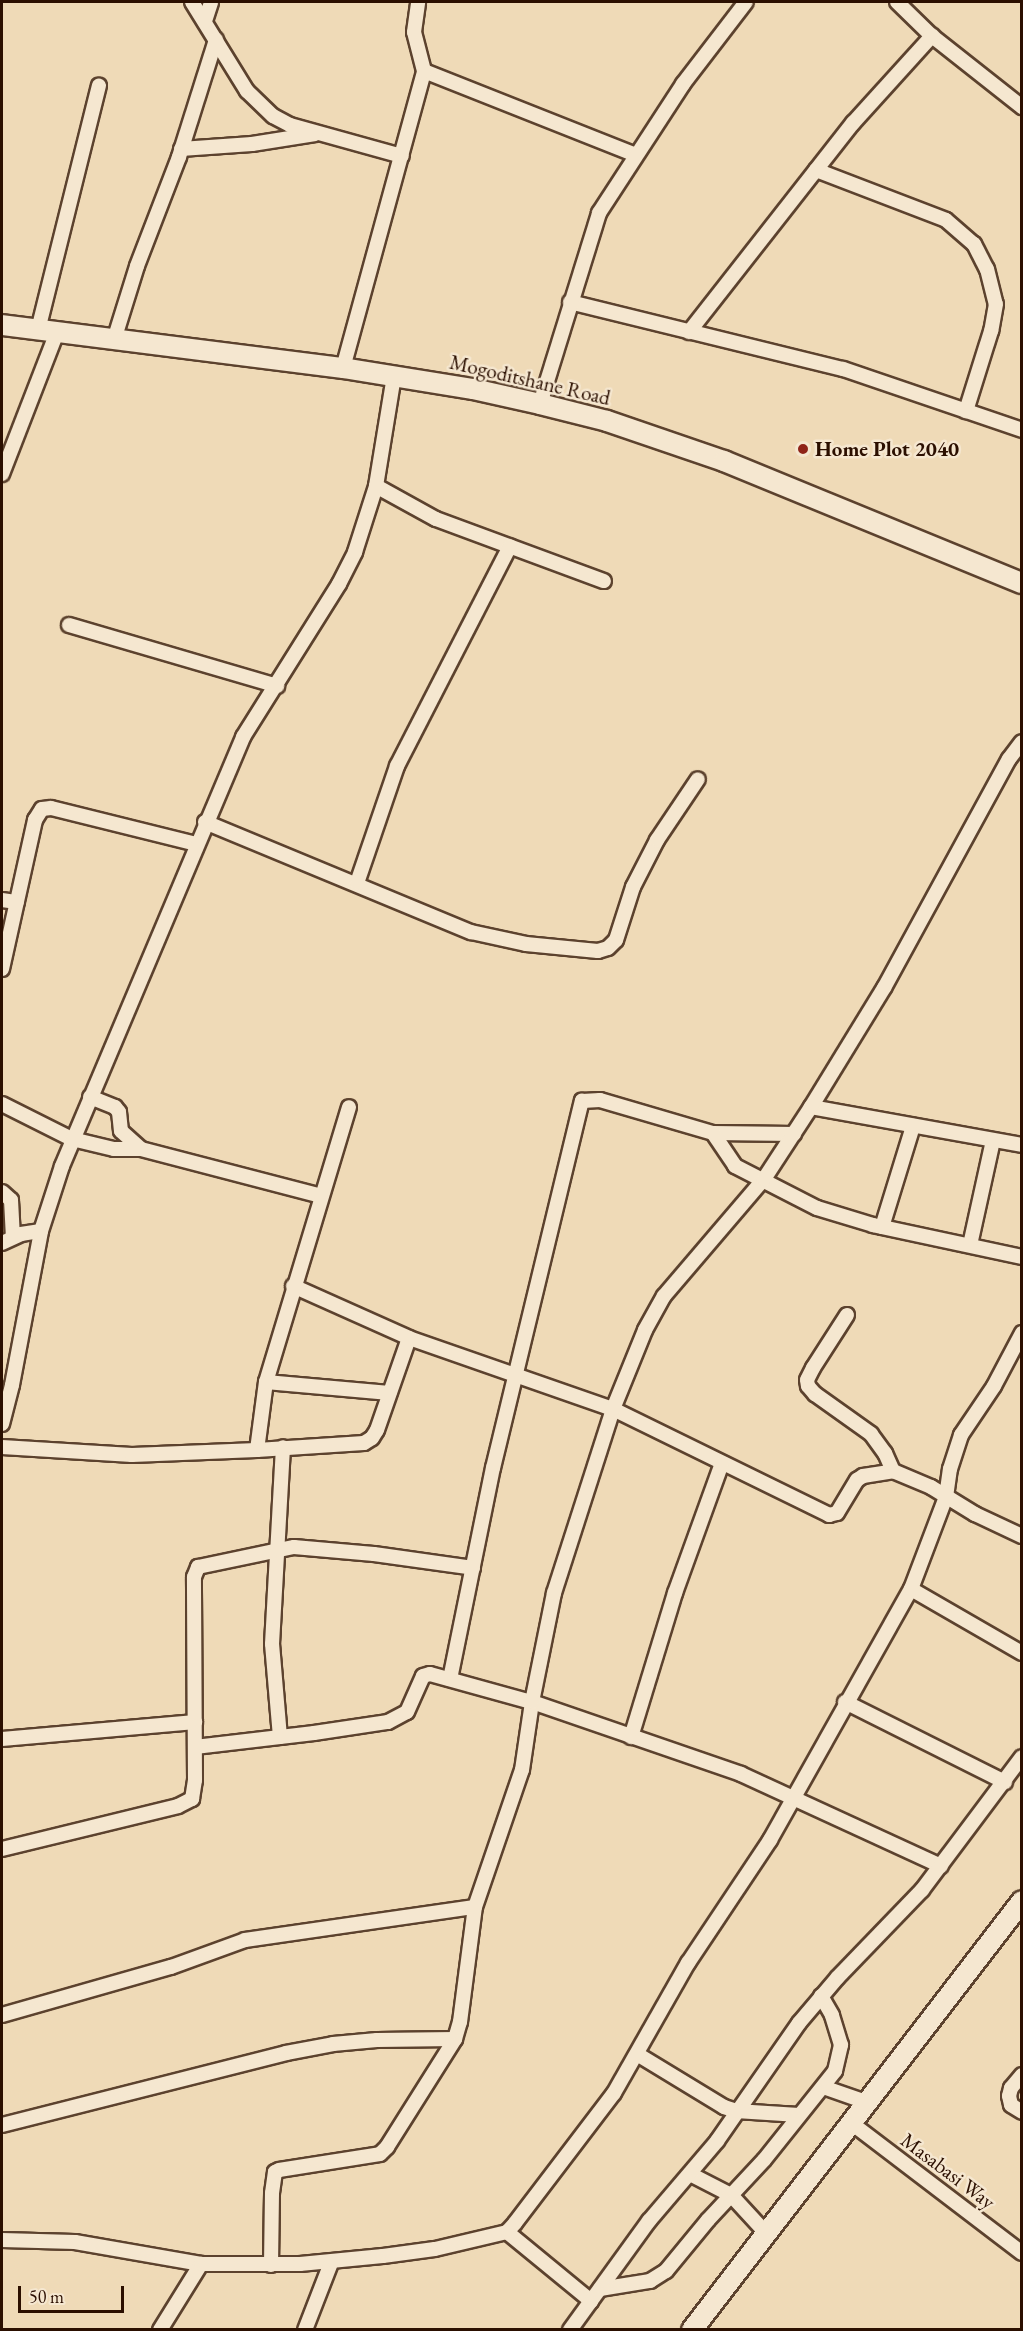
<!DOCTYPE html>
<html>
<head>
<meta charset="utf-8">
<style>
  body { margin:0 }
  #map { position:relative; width:1023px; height:2331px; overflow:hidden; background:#efdab7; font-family:"EB Garamond",serif }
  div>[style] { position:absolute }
  .roads { filter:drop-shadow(2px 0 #5c422e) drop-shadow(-2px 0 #5c422e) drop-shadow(0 2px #5c422e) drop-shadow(0 -2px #5c422e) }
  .street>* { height:14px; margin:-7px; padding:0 7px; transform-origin:7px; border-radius:7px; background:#f5e7d0 }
  .secondary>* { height:20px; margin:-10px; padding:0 10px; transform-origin:10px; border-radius:10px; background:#f5e7d0 }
  .dots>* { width:16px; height:16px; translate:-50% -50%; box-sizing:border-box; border:3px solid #f5e7d0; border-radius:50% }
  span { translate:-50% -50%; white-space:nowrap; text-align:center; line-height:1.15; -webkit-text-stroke:5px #f5e7d0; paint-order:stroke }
  .street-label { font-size:21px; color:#2b0f00 }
  .poi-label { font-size:21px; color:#2b0f00; font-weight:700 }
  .left { translate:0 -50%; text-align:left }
  .frame { position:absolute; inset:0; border:3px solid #2b0f00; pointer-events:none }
  .scale { position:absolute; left:18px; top:2286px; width:106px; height:27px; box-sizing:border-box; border:3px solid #2b0f00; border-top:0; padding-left:8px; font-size:18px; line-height:21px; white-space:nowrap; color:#2b0f00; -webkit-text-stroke:4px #f5e7d0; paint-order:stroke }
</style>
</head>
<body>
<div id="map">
  <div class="roads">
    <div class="street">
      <i style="left:192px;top:2px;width:105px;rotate:58.3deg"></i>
      <i style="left:247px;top:91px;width:36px;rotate:44deg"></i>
      <i style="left:273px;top:116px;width:19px;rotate:28deg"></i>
      <i style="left:290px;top:125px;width:116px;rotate:15.5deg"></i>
      <i style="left:897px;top:2px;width:49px;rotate:44.2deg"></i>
      <i style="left:932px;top:36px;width:115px;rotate:38.3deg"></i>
      <i style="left:205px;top:21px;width:20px;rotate:-72deg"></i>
      <i style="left:424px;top:71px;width:228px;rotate:21.6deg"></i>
      <i style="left:181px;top:149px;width:71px;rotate:-4deg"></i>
      <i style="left:252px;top:144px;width:64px;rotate:-9deg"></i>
      <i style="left:816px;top:170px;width:139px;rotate:21deg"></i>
      <i style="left:946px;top:220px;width:37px;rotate:41deg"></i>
      <i style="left:974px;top:244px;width:28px;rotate:63deg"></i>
      <i style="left:987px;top:269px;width:36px;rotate:76deg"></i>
      <i style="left:996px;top:304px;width:27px;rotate:100deg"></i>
      <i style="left:991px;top:331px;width:84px;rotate:107.4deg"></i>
      <i style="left:570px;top:302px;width:281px;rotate:13.8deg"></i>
      <i style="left:843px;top:369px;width:189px;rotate:18.8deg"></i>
      <i style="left:38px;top:330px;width:252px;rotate:-76deg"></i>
      <i style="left:689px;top:332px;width:266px;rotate:-51.9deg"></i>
      <i style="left:853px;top:123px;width:118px;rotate:-47.8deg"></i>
      <i style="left:114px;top:340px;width:77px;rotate:-72.7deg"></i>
      <i style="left:137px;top:266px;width:117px;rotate:-68.9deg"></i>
      <i style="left:179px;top:157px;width:123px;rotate:-72.5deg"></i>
      <i style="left:343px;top:368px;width:308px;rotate:-74.7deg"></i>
      <i style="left:424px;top:71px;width:40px;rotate:-104.4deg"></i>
      <i style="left:414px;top:32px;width:30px;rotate:-82deg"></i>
      <i style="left:540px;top:404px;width:200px;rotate:-72.8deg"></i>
      <i style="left:599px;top:213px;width:154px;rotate:-56.9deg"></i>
      <i style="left:683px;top:84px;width:103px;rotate:-52.5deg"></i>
      <i style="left:2px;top:474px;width:152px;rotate:-68.8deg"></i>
      <i style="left:376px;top:486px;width:68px;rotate:28.8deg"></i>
      <i style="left:436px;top:519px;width:179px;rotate:20.3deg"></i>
      <i style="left:69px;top:625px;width:217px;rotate:16.3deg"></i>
      <i style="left:205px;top:822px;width:288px;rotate:22.5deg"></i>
      <i style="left:471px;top:932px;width:56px;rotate:12.3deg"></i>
      <i style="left:526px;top:944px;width:72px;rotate:5.6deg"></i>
      <i style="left:598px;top:951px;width:10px;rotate:-17deg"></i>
      <i style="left:608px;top:948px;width:11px;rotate:-45deg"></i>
      <i style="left:616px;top:940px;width:56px;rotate:-72.2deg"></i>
      <i style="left:633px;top:887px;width:53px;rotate:-62.9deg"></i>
      <i style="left:657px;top:840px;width:73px;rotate:-56.1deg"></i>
      <i style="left:357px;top:883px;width:124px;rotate:-71.1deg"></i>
      <i style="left:397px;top:766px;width:247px;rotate:-62.8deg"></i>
      <i style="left:2px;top:900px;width:15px;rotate:8deg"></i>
      <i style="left:2px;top:969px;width:153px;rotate:-77.5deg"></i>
      <i style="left:35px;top:820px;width:13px;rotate:-58deg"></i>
      <i style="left:42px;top:809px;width:9px;rotate:-6deg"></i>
      <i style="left:51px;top:808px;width:149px;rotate:13.9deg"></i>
      <i style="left:90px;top:1097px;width:27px;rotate:22deg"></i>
      <i style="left:115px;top:1107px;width:6px;rotate:51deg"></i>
      <i style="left:119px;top:1112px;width:19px;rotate:84deg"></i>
      <i style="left:121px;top:1131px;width:27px;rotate:42deg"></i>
      <i style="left:141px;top:1149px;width:186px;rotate:14.6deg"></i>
      <i style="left:2px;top:1104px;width:78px;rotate:26.6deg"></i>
      <i style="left:72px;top:1139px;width:43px;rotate:13.4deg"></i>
      <i style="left:114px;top:1149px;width:27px"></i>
      <i style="left:811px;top:1107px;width:214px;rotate:10.2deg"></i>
      <i style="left:713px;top:1133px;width:81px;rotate:0.7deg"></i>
      <i style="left:2px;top:1192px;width:12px;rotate:42deg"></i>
      <i style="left:11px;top:1200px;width:37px;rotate:87deg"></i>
      <i style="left:882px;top:1227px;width:106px;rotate:-72.9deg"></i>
      <i style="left:2px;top:1243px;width:21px;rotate:-25deg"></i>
      <i style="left:21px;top:1234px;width:20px;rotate:-9deg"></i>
      <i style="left:970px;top:1245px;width:107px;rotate:-77.6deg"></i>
      <i style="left:293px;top:1286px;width:127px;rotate:24.1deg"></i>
      <i style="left:409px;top:1338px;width:216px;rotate:19.2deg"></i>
      <i style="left:613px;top:1409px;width:241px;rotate:26.1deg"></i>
      <i style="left:829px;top:1515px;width:8px;rotate:-14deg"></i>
      <i style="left:837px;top:1513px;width:39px;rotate:-59deg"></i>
      <i style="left:857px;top:1480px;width:7px;rotate:-34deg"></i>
      <i style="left:863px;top:1476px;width:30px;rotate:-9deg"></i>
      <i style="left:893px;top:1471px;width:41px;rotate:22.8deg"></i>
      <i style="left:931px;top:1487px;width:52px;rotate:31.5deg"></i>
      <i style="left:975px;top:1514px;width:52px;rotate:25.1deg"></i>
      <i style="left:847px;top:1315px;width:63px;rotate:122.7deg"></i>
      <i style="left:813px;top:1368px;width:13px;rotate:117deg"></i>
      <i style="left:807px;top:1380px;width:6px;rotate:81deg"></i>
      <i style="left:808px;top:1386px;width:11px;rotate:49deg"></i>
      <i style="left:815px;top:1394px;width:69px;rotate:35.5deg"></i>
      <i style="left:871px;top:1434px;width:24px;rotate:54deg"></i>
      <i style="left:885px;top:1453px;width:20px;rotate:66deg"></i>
      <i style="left:266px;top:1382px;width:124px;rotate:5.1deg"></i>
      <i style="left:2px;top:1424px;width:40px;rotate:-75.6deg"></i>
      <i style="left:12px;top:1385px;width:157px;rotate:-79.3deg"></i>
      <i style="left:41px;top:1231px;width:68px;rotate:-72.1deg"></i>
      <i style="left:62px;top:1166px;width:466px;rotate:-67.1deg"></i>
      <i style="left:243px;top:737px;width:181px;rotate:-57.9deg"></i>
      <i style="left:339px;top:584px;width:36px;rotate:-63deg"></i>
      <i style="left:355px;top:552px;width:69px;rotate:-72.3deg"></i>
      <i style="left:376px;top:486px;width:111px;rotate:-80.7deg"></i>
      <i style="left:2px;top:1447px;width:130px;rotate:3.5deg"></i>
      <i style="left:132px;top:1455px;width:125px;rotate:-2.3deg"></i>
      <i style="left:257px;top:1450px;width:69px;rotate:-82.5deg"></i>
      <i style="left:266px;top:1382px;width:287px;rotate:-73.2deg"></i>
      <i style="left:257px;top:1450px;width:107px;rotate:-3.7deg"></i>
      <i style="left:364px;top:1443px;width:9px;rotate:-32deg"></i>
      <i style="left:372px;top:1438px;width:9px;rotate:-58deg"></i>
      <i style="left:377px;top:1430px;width:97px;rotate:-70.8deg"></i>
      <i style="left:911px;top:1589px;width:128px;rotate:30deg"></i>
      <i style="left:450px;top:1679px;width:215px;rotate:-78.5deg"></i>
      <i style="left:493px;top:1468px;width:378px;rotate:-76.4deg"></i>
      <i style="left:582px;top:1101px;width:18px;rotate:-3deg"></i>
      <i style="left:600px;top:1100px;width:118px;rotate:16.3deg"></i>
      <i style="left:713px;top:1133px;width:40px;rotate:56deg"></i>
      <i style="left:735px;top:1166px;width:92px;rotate:27.1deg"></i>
      <i style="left:817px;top:1208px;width:59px;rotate:16.9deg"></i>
      <i style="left:873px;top:1225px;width:152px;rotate:12.1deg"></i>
      <i style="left:845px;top:1702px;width:179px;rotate:26.6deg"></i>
      <i style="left:280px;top:1737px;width:93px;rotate:-94.9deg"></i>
      <i style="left:272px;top:1644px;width:197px;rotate:-86.8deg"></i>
      <i style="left:631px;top:1737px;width:151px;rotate:-73deg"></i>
      <i style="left:675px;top:1593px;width:138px;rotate:-70.1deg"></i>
      <i style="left:2px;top:1739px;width:194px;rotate:-5deg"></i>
      <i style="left:195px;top:1747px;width:120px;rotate:-6.7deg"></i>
      <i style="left:314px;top:1733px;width:75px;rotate:-8.5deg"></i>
      <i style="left:388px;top:1722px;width:21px;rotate:-28deg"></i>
      <i style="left:407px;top:1712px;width:39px;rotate:-66deg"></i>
      <i style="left:423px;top:1676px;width:7px;rotate:-16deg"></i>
      <i style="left:430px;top:1674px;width:106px;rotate:15.4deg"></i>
      <i style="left:532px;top:1702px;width:221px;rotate:19deg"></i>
      <i style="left:741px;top:1774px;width:220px;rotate:24.7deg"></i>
      <i style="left:2px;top:1849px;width:181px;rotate:-13.7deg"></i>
      <i style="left:178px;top:1806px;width:16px;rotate:-27deg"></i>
      <i style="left:192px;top:1799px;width:19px;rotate:-81deg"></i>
      <i style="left:195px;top:1780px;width:203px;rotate:-90.3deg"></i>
      <i style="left:194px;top:1577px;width:11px;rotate:-68deg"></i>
      <i style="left:198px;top:1567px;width:98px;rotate:-11.8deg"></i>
      <i style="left:294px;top:1547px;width:80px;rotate:5deg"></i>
      <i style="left:374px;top:1554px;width:100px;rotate:8deg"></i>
      <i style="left:2px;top:2015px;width:176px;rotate:-15.9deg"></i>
      <i style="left:171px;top:1967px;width:79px;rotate:-20deg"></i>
      <i style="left:245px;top:1940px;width:232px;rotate:-8.2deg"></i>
      <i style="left:637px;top:2054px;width:102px;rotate:31.3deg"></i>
      <i style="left:724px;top:2107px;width:13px;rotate:18deg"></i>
      <i style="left:736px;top:2111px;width:63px;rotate:3.6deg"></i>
      <i style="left:1022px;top:2075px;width:17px;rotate:130deg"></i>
      <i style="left:1011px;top:2088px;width:8px;rotate:104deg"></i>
      <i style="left:1009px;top:2096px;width:9px;rotate:77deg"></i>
      <i style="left:1011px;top:2105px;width:13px;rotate:32deg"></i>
      <i style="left:823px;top:2087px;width:46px;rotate:19.2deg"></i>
      <i style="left:850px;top:2122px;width:216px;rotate:37.3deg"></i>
      <i style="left:2px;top:2125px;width:293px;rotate:-14.2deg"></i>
      <i style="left:286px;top:2053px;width:48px;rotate:-10.8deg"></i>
      <i style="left:333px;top:2044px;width:44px;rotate:-5.2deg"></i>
      <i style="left:377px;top:2040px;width:78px;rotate:-0.7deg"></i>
      <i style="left:690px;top:2174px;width:46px;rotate:27.1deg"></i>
      <i style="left:731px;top:2195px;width:52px;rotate:47.4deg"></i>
      <i style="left:507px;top:2232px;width:109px;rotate:39.4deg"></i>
      <i style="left:2px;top:2240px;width:73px;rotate:1.6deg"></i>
      <i style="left:75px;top:2242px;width:128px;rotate:9.9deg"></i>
      <i style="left:271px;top:2265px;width:72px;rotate:-89.2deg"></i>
      <i style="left:272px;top:2193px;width:21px;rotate:-82deg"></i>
      <i style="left:275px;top:2172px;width:4px;rotate:-27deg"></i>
      <i style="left:279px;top:2170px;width:102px;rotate:-9deg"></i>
      <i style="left:380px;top:2154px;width:10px;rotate:-45deg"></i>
      <i style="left:387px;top:2147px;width:128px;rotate:-57.8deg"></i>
      <i style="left:455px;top:2039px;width:18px;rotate:-74deg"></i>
      <i style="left:460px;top:2022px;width:116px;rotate:-82.6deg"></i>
      <i style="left:475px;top:1907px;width:145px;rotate:-71.1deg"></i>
      <i style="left:522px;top:1770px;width:69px;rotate:-81.6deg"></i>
      <i style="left:532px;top:1702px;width:111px;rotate:-78.6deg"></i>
      <i style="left:554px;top:1593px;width:193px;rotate:-72.2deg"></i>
      <i style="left:613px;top:1409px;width:85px;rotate:-67.9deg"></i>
      <i style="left:645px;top:1330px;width:39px;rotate:-61deg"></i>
      <i style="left:664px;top:1296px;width:154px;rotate:-49.5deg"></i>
      <i style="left:764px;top:1179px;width:86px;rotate:-56.9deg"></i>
      <i style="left:811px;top:1107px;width:140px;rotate:-58.5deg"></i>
      <i style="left:884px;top:988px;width:261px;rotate:-61.4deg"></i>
      <i style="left:1009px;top:759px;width:21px;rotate:-53deg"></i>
      <i style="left:600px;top:2289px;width:51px;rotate:-9.1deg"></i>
      <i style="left:650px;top:2281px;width:19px;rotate:-32deg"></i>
      <i style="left:666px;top:2271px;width:66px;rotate:-50.5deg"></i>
      <i style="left:708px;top:2220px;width:82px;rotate:-47deg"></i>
      <i style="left:764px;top:2160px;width:114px;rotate:-51.4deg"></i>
      <i style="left:835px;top:2071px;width:27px;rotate:-77deg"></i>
      <i style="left:841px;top:2045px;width:31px;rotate:-107deg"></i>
      <i style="left:832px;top:2015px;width:22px;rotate:-120deg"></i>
      <i style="left:160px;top:2330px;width:78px;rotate:-58.2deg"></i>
      <i style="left:201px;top:2264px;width:99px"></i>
      <i style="left:300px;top:2264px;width:83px;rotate:-5.5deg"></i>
      <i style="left:383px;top:2256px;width:52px;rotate:-7.7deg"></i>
      <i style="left:435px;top:2249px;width:74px;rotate:-13.3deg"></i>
      <i style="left:507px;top:2232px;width:12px;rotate:-48deg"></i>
      <i style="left:515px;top:2223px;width:163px;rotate:-52.7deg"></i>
      <i style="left:614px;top:2093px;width:150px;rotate:-60.4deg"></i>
      <i style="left:688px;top:1963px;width:148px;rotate:-56.3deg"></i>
      <i style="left:770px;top:1840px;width:288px;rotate:-60.7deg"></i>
      <i style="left:911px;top:1589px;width:98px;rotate:-69.2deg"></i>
      <i style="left:946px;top:1497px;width:28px;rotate:-82deg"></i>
      <i style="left:950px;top:1469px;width:36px;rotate:-72deg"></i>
      <i style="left:961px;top:1435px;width:59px;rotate:-56deg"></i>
      <i style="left:994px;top:1386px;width:60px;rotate:-62.2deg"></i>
      <i style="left:305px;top:2330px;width:72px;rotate:-68.8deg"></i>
      <i style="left:570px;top:2330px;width:135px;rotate:-54.1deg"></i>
      <i style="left:649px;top:2221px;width:105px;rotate:-49.6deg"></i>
      <i style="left:717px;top:2141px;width:144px;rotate:-55.2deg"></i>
      <i style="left:799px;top:2023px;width:60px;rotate:-49.7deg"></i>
      <i style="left:838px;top:1977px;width:121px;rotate:-46deg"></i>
      <i style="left:922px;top:1890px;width:166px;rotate:-53.1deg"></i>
    </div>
    <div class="secondary">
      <i style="left:2px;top:325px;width:344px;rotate:7.2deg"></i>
      <i style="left:343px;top:368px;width:132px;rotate:9.2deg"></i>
      <i style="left:473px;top:389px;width:69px;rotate:12.6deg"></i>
      <i style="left:540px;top:404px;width:69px;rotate:14.2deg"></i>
      <i style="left:607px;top:421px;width:124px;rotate:18.9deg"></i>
      <i style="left:724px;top:461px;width:322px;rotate:22.3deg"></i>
      <i style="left:692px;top:2330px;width:541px;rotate:-52.43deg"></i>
    </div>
  </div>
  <div class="dots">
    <i style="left:803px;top:449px;background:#8f2418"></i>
  </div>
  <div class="street-label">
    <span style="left:530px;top:380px;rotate:13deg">Mogoditshane Road</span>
    <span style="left:948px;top:2171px;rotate:37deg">Masabasi Way</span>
  </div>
  <div class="poi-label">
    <span class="left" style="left:815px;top:449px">Home Plot 2040</span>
  </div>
  <div class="frame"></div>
  <div class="scale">50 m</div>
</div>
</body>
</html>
